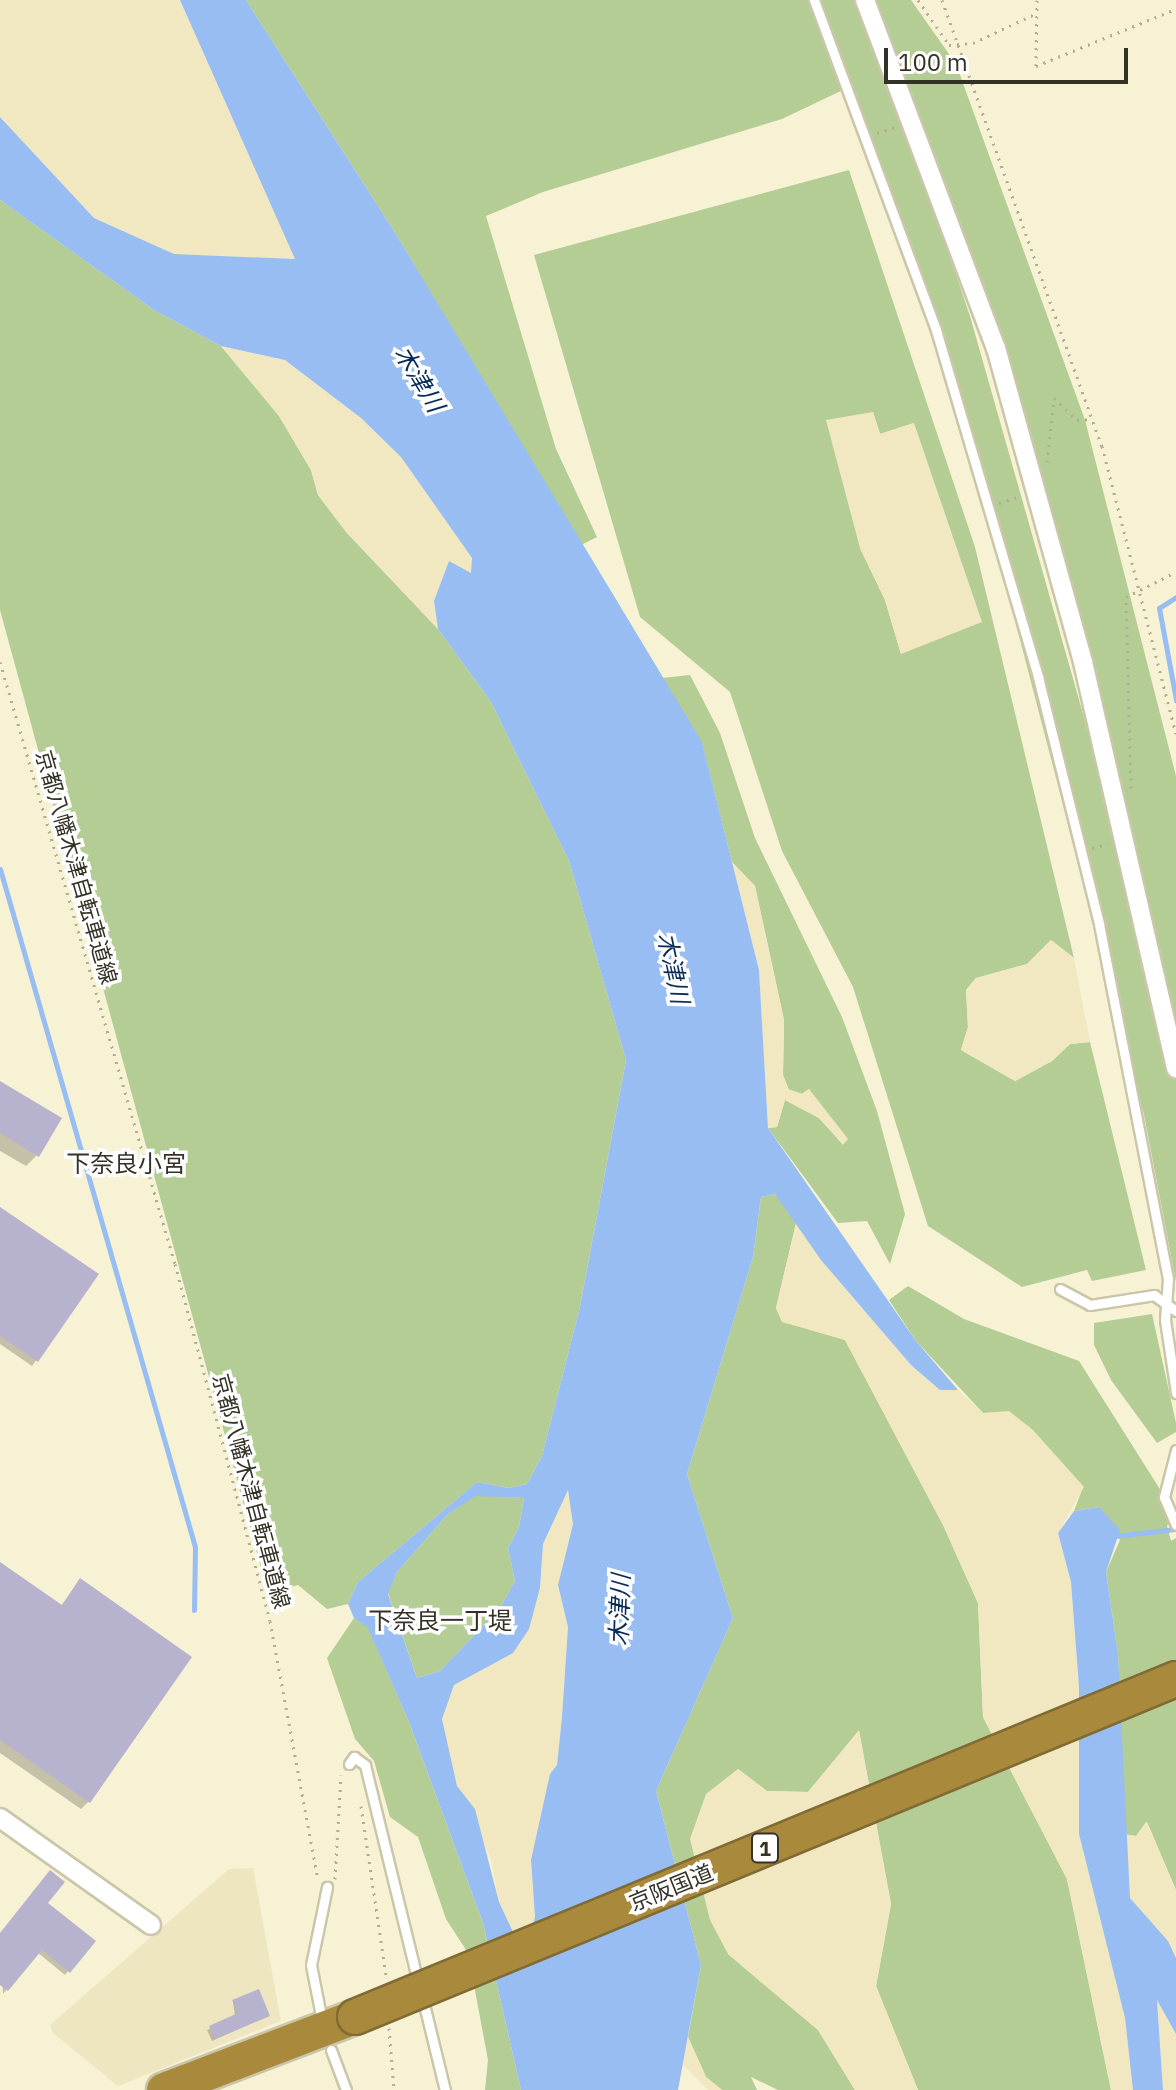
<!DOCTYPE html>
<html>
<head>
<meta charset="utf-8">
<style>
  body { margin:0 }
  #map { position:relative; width:1176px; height:2090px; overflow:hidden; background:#f7f2d4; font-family:"IBM Plex Sans","Noto Sans JP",sans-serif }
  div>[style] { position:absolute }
  .built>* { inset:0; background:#ede6c1 }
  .green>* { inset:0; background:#b4cd95 }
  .sand>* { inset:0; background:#f1e8c2 }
  .water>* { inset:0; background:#98bdf2 }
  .shadow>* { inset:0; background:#0003 }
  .stream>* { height:5px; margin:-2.5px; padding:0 2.5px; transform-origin:2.5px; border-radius:2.5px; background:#98bdf2 }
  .building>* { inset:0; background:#b7b3ce }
  .path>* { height:3px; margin-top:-1.5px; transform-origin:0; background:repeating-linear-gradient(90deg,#b0ac95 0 2px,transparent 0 8px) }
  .roads { filter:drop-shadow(2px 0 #cbc6aa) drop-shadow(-2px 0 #cbc6aa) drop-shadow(0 2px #cbc6aa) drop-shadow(0 -2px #cbc6aa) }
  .lane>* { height:9px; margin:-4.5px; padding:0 4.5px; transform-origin:4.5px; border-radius:4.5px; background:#fff }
  .street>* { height:18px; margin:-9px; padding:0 9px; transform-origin:9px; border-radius:9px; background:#fff }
  .highway>* { height:34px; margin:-17px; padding:0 17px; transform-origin:17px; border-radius:17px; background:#a9893b }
  .bridges { filter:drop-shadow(2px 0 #806b34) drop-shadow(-2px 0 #806b34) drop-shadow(0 2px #806b34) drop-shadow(0 -2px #806b34) }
  .highway-bridge>* { height:34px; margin:-17px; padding:0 17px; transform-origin:17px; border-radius:17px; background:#a9893b }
  span { translate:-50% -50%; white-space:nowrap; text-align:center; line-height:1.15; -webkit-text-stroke:7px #fefefe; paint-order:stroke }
  .shield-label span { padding:2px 6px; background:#fefefe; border:2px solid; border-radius:6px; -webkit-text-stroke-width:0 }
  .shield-label { font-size:20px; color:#343226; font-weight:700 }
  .street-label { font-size:22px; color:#343226 }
  .water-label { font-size:24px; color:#092c5b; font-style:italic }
  .neighbourhood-label { font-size:24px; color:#343226 }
  .scale { position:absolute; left:884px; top:48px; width:244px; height:36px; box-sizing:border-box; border:4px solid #343226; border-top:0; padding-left:10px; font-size:24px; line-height:28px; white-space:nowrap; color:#343226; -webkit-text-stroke:6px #fefefe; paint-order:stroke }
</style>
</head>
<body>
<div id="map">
  <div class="built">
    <i style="clip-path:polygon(253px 1868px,281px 2021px,118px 2086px,53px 2033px,50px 2025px,229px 1869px)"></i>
  </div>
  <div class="green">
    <i style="clip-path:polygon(246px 0,809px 0,845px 89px,782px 119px,543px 192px,486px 216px,556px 449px,597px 537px,581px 545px,394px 231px)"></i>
    <i style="clip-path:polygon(816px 0,858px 0,901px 112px,970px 316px,1122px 851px,1176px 1077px,1176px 1282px,1144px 1115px,984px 502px,866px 129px)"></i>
    <i style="clip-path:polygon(873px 0,911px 0,956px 64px,1085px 420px,1176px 776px,1176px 1024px,1133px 833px,1004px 341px)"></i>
    <i style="clip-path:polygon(evenodd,849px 170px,975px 547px,1074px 958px,1051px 940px,1027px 964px,976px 978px,966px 990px,968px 1027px,961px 1050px,1015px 1081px,1052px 1061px,1070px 1044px,1090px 1042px,1146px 1270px,1092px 1281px,1087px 1270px,1022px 1287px,928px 1226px,853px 987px,782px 851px,730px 692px,640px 617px,534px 255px,849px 170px,873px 412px,880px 434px,914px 423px,901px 654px,885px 600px,860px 548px,873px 412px)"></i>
    <i style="clip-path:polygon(0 200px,154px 310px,221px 346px,279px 416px,311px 470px,318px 495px,347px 533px,438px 629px,491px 702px,569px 861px,626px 1060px,580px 1307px,542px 1456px,527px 1484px,509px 1488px,477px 1482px,358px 1582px,348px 1604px,327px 1609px,298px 1585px,285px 1589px,287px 1604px,273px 1612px,0 610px)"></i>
    <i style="clip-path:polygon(690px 675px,720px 733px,755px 838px,842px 1017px,877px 1111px,905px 1214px,890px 1264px,867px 1221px,838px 1223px,768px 1128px,777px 1127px,785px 1100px,819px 1118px,843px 1144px,809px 1089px,802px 1094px,789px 1090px,783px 1075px,784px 1020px,755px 886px,732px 862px,702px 743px,662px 678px)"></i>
    <i style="clip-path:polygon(775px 1194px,797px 1219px,776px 1308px,782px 1321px,845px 1340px,943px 1525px,978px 1603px,983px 1717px,1067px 1879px,1111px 2090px,918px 2090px,876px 1986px,891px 1904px,859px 1731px,808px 1792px,767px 1791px,738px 1769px,728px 1954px,818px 2030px,855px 2090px,778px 2090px,751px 2077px,757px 2090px,722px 2090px,706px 2077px,688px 2037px,701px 1965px,656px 1791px,733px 1618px,687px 1474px,753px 1257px,761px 1197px)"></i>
    <i style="clip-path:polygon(908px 1286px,964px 1319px,1079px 1361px,1175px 1513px,1167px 1526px,1171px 1541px,1176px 1538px,1176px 1890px,1147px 1822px,1136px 1836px,1123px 1834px,1118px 1654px,1106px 1572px,1120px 1540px,1099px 1507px,1074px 1511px,1083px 1487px,1009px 1412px,983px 1413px,916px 1341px,889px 1300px)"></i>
    <i style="clip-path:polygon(1152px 1314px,1176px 1423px,1176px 1432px,1157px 1443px,1111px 1380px,1094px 1345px,1094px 1323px)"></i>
    <i style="clip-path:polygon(476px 1495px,524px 1498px,519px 1527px,508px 1548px,515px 1581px,500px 1608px,440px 1671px,417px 1678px,388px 1593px,397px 1572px,448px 1514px)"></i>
    <i style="clip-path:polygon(354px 1618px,368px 1627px,409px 1722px,483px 1923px,521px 2090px,485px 2090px,488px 2060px,468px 1953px,446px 1919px,418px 1837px,390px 1817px,374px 1761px,355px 1739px,327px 1658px)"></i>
  </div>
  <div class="sand">
    <i style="clip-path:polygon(0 0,180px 0,296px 259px,174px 254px,94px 218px,0 117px)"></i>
    <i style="clip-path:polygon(221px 346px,285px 360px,361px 418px,401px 457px,472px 558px,472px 574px,449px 562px,434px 601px,438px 629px,347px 533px,318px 495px,311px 470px,279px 416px)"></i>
    <i style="clip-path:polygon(873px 412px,880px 434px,914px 423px,982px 622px,901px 654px,885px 600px,860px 548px,826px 420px)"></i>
    <i style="clip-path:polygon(732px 862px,755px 886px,784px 1020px,783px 1075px,788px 1089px,802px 1094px,809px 1089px,848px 1139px,843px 1145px,819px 1118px,785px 1100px,777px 1127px,768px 1128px,759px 970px)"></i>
    <i style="clip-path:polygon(1051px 940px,1074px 958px,1090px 1042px,1070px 1044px,1052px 1061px,1015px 1081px,961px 1050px,968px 1027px,966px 990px,976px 978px,1027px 964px)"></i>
    <i style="clip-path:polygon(797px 1219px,821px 1260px,911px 1365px,940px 1390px,958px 1390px,983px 1413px,1009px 1411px,1033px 1430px,1084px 1487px,1058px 1533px,1071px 1582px,1079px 1687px,1079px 1834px,1125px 2018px,1133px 2090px,1111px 2090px,1067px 1879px,983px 1717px,978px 1603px,943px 1525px,845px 1340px,782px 1322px,776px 1308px)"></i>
    <i style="clip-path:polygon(568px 1488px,573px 1524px,558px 1585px,568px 1627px,562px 1717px,557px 1765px,531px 1860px,535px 1917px,527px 1948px,513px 1932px,499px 1902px,491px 1859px,457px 1786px,442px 1719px,454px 1685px,513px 1653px,540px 1588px,543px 1544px)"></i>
    <i style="clip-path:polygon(859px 1730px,891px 1904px,876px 1986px,918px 2090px,855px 2090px,818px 2030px,728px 1954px,710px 1920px,690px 1839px,706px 1794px,738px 1769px,767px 1791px,808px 1792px)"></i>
    <i style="clip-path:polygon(1146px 1822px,1176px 1890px,1176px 1958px,1168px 1941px,1130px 1898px,1123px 1834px,1136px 1836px)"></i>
    <i style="clip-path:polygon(1157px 1999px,1176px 2034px,1176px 2090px,1163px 2090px)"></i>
    <i style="clip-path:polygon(688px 2037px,706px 2077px,722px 2090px,708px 2090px,683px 2065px)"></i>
  </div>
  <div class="water">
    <i style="clip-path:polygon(evenodd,180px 0,246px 0,394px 231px,702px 742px,759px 970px,768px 1128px,916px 1341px,958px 1390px,940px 1390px,911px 1365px,821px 1260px,775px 1194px,761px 1197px,753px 1257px,687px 1474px,733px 1618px,656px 1791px,701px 1965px,678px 2090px,521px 2090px,483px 1923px,409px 1722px,368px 1628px,354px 1618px,348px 1604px,358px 1582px,477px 1482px,509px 1488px,527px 1484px,542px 1456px,580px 1307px,626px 1060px,569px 861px,491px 702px,438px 629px,434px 601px,449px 561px,471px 573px,472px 558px,401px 457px,361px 418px,285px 360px,221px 346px,154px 310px,0 200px,0 117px,94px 218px,174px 254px,295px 259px,180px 0,568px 1490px,573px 1524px,558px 1585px,568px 1627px,562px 1717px,557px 1765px,550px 1774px,531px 1860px,535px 1917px,527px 1947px,513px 1932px,499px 1902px,475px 1809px,457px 1786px,442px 1719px,454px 1685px,513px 1653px,529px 1629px,540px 1588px,543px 1544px,568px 1490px,180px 0,476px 1496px,524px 1498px,519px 1527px,508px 1548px,515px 1581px,500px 1608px,440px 1671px,417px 1678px,388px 1594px,397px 1572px,448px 1514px,476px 1496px)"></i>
    <i style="clip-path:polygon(1099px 1507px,1120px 1530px,1106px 1572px,1118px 1654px,1130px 1898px,1168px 1941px,1176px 1958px,1176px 2034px,1157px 2000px,1163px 2090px,1133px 2090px,1125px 2018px,1079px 1834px,1079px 1687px,1071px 1582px,1058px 1533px,1074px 1511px)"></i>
  </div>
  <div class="shadow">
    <i style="clip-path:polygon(0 1083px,37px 1155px,26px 1166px,0 1151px)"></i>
    <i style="clip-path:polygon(0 1209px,96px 1275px,32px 1366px,0 1344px)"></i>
    <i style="clip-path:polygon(0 1564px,61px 1606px,80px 1581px,88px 1802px,81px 1809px,0 1753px)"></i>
    <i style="clip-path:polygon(46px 1903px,68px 1971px,65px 1975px,37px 1952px,3px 1994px,0 1935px)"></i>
    <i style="clip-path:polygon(233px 2002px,268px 2016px,212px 2041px,207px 2030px,235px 2016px)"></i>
  </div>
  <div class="stream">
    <i style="left:1176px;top:597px;width:20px;rotate:147deg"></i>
    <i style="left:1159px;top:608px;width:94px;rotate:79.5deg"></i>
    <i style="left:0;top:869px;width:705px;rotate:73.95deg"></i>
    <i style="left:195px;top:1547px;width:63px;rotate:90.9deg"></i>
    <i style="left:1115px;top:1536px;width:61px;rotate:-6.5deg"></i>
  </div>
  <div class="building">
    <i style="clip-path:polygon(0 1081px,62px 1118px,39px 1157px,0 1133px)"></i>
    <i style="clip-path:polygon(0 1207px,99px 1274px,38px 1362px,0 1336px)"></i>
    <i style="clip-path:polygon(0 1562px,62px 1605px,80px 1578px,192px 1657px,90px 1803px,0 1740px)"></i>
    <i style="clip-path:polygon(50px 1870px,65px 1882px,48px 1903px,96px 1941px,70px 1973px,42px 1950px,8px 1991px,0 1985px,0 1933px)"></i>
    <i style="clip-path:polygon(259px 1989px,270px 2016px,215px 2039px,209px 2026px,238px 2013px,232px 2000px)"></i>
  </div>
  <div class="path">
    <i style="left:918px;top:0;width:55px;rotate:55.4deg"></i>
    <i style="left:949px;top:45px;width:24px;rotate:-5deg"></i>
    <i style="left:973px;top:43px;width:68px;rotate:-25.1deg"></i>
    <i style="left:942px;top:0;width:474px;rotate:70.3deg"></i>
    <i style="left:1102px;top:446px;width:297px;rotate:75.6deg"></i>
    <i style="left:1037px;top:0;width:66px;rotate:90.9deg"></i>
    <i style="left:1036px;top:66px;width:151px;rotate:-22.2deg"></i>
    <i style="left:877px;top:133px;width:20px;rotate:-18deg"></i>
    <i style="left:1047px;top:462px;width:64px;rotate:-83.8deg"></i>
    <i style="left:1054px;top:398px;width:32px;rotate:44deg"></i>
    <i style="left:1077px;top:420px;width:15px;rotate:-4deg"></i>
    <i style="left:999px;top:503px;width:20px;rotate:-18deg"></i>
    <i style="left:0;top:662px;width:627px;rotate:73.79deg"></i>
    <i style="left:175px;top:1264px;width:369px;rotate:75.1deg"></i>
    <i style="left:270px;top:1621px;width:263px;rotate:79.5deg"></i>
    <i style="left:1131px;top:788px;width:191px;rotate:-91.5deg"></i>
    <i style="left:1126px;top:597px;width:56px;rotate:-26.6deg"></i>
    <i style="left:1092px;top:848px;width:16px;rotate:-14deg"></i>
    <i style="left:361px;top:1806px;width:172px;rotate:81.6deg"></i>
    <i style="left:335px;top:1879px;width:104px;rotate:-86.7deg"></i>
    <i style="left:389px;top:2028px;width:62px;rotate:85.4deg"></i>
  </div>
  <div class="roads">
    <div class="lane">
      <i style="left:814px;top:0;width:352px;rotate:69.7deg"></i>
      <i style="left:936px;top:330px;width:362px;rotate:73.6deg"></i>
      <i style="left:1038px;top:677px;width:254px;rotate:76.1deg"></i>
      <i style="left:1099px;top:924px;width:362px;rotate:79deg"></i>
      <i style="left:1168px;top:1279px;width:41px;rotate:94.2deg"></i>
      <i style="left:1165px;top:1320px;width:74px;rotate:81.4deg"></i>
      <i style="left:1060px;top:1289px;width:34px;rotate:28deg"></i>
      <i style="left:1090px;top:1305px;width:65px;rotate:-8.9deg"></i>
      <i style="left:1154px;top:1295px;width:27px;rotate:36deg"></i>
      <i style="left:1176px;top:1450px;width:49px;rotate:104.3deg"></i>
      <i style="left:1164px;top:1497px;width:30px;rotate:67deg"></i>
      <i style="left:349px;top:1764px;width:9px;rotate:-54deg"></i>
      <i style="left:354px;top:1757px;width:14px;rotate:36deg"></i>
      <i style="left:365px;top:1765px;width:223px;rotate:76.3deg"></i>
      <i style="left:422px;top:1996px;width:97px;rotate:76.3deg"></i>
      <i style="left:322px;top:2021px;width:57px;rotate:-101.1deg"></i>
      <i style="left:311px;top:1965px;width:80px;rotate:-78.4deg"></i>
      <i style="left:331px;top:2050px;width:43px;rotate:69.4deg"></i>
    </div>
    <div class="street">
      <i style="left:865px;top:0;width:372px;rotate:69.4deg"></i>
      <i style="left:996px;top:348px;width:326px;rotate:74.5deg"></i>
      <i style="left:1083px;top:662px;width:417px;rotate:77.1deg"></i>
      <i style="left:0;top:1818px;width:185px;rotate:35.3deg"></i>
    </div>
    <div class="highway">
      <i style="left:164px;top:2090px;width:204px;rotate:-20.9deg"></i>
    </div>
  </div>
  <div class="bridges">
    <div class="highway-bridge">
      <i style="left:355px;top:2017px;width:888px;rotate:-22.38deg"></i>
    </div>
  </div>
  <div class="shield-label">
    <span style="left:765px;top:1848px">1</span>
  </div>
  <div class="street-label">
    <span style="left:77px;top:867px;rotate:74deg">京都八幡木津自転車道線</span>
    <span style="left:252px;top:1491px;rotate:75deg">京都八幡木津自転車道線</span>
    <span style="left:671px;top:1887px;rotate:-22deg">京阪国道</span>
  </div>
  <div class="water-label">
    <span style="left:419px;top:379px;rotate:59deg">木津川</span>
    <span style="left:673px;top:968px;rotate:78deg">木津川</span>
    <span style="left:620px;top:1610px;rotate:-88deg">木津川</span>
  </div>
  <div class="neighbourhood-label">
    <span style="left:126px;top:1164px">下奈良小宮</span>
    <span style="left:440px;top:1621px">下奈良一丁堤</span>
  </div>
  <div class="scale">100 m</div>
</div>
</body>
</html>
